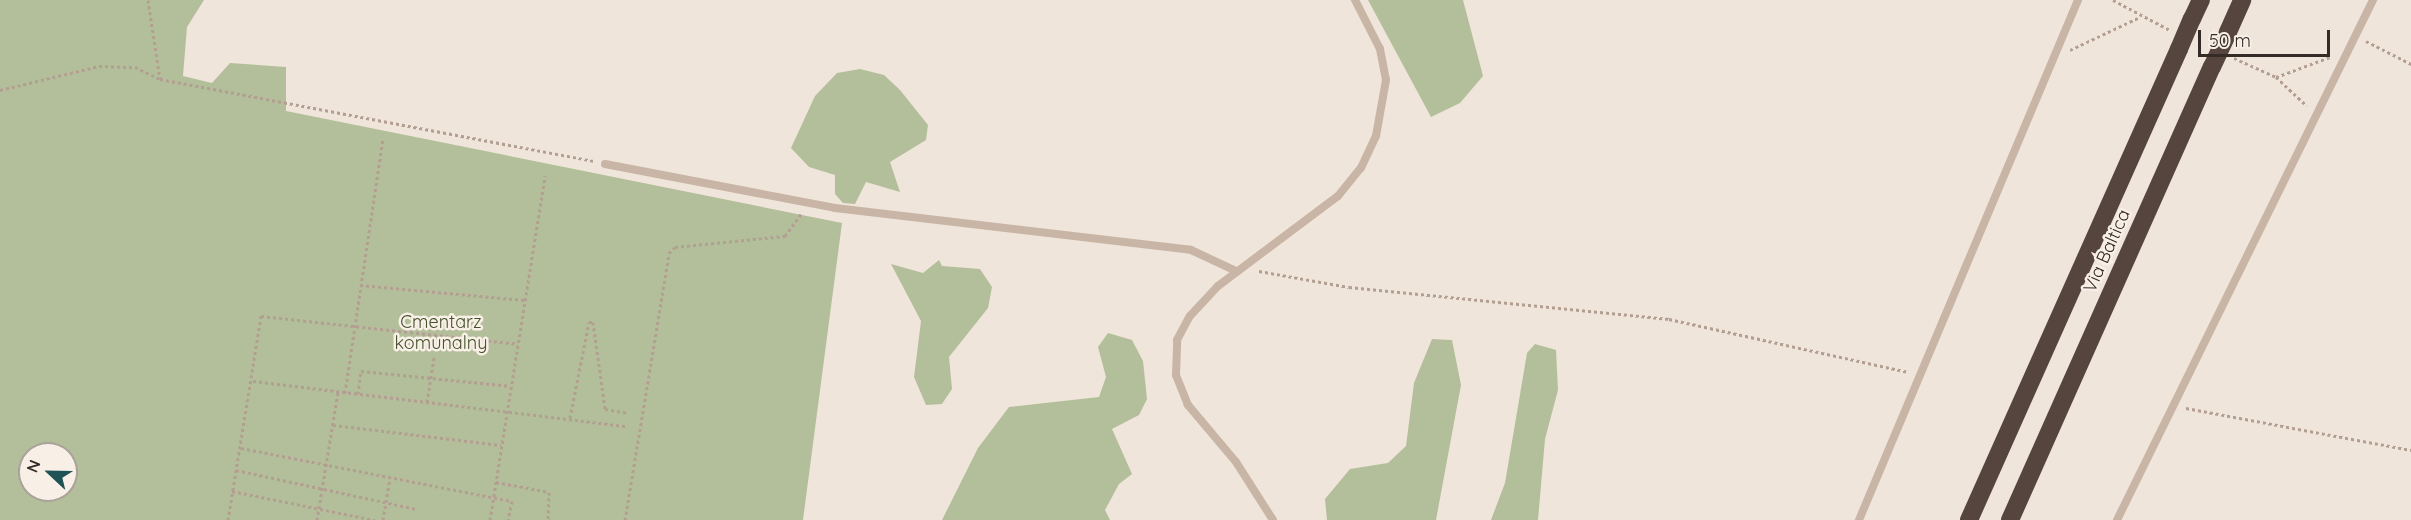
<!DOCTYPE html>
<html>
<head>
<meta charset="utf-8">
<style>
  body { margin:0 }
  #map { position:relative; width:2411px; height:520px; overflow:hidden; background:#f0e5da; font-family:Quicksand,sans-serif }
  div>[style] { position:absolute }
  .green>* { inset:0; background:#b3bf9a }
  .path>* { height:3px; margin-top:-1.5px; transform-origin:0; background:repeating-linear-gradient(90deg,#b39f91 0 3px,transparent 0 6px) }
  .lane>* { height:8px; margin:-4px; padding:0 4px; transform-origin:4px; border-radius:4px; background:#c8b5a6 }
  .highway>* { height:18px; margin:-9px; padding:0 9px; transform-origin:9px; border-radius:9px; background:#55453e }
  .highway-bridge>* { height:18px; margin:-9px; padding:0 9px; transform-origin:9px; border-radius:9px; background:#55453e }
  span { translate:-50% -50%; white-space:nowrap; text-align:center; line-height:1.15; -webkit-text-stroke:5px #f8efe6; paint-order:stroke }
  .street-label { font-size:18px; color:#342b27 }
  .park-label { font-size:18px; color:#44512c }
  .north { position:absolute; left:18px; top:442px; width:60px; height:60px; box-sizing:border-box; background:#f8efe6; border:2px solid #aaa19a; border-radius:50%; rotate:292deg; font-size:16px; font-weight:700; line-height:24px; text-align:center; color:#342b27 }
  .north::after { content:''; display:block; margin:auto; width:21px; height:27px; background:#1e5254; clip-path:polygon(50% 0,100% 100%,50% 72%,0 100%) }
  .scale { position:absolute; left:2198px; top:30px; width:132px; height:27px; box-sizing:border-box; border:3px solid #342b27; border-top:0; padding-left:8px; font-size:18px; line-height:21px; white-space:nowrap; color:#342b27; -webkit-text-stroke:4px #f8efe6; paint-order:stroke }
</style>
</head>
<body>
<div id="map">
  <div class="green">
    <i style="clip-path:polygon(evenodd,0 0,204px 0,187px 27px,183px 76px,212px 83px,230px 63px,286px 67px,286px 111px,842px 223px,803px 520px,0 520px,0 0,30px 454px,66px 454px,66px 490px,30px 490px,30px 454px)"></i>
    <i style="clip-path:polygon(1368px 0,1463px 0,1483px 76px,1460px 103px,1431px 117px)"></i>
    <i style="clip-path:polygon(860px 69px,884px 75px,900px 90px,928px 125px,926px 140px,890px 162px,900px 192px,866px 182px,855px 204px,843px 203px,835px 194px,835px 175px,809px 167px,791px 148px,815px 96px,837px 73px)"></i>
    <i style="clip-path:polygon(939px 260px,942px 266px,980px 269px,992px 287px,988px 308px,949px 357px,952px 389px,942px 404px,926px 405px,914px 377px,921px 321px,891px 264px,923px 273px)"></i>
    <i style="clip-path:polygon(1108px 333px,1132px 340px,1143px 361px,1147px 399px,1139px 415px,1112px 429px,1132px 474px,1119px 484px,1105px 510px,1110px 520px,942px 520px,978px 448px,1009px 407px,1099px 397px,1106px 377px,1098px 347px)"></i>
    <i style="clip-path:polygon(1432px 339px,1452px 340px,1461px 385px,1436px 520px,1327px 520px,1325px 499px,1350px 469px,1388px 463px,1406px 446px,1414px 383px)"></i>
    <i style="clip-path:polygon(1535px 344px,1556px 350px,1558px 390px,1545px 439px,1538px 520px,1491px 520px,1505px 483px,1527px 353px)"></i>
  </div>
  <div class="path">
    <i style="left:148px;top:0;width:80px;rotate:81.4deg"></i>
    <i style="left:160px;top:79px;width:441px;rotate:10.7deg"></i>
    <i style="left:2113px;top:0;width:64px;rotate:27.8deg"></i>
    <i style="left:2366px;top:41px;width:51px;rotate:27.1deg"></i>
    <i style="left:2070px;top:50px;width:77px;rotate:-25.2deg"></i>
    <i style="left:2234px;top:58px;width:46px;rotate:24.3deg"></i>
    <i style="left:2276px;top:77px;width:42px;rotate:43.1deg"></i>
    <i style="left:2276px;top:77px;width:58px;rotate:-20.3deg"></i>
    <i style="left:0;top:90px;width:102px;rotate:-13.6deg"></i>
    <i style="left:99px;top:66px;width:36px;rotate:2deg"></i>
    <i style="left:135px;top:67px;width:28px;rotate:26deg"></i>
    <i style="left:1259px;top:271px;width:91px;rotate:10.1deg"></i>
    <i style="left:1349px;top:287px;width:322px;rotate:5.7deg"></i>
    <i style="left:1669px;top:319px;width:245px;rotate:12.5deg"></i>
    <i style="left:360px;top:285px;width:165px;rotate:5.2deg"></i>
    <i style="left:253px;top:381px;width:376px;rotate:6.9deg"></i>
    <i style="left:345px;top:393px;width:258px;rotate:-81.5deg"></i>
    <i style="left:358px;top:394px;width:23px;rotate:-83deg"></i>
    <i style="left:361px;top:371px;width:150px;rotate:5.7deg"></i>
    <i style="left:427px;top:402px;width:45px;rotate:-81deg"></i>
    <i style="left:2186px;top:408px;width:229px;rotate:10.6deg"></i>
    <i style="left:570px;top:418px;width:98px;rotate:-78.8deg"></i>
    <i style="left:589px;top:322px;width:4px"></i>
    <i style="left:593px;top:322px;width:88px;rotate:82.1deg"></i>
    <i style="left:605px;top:409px;width:23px;rotate:10deg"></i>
    <i style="left:333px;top:425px;width:169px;rotate:6.8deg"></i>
    <i style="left:241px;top:448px;width:276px;rotate:11.1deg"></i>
    <i style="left:512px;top:501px;width:19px;rotate:102deg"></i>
    <i style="left:236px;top:470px;width:184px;rotate:12.2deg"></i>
    <i style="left:496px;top:482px;width:54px;rotate:10.7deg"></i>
    <i style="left:549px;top:492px;width:28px;rotate:92deg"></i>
    <i style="left:232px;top:491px;width:146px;rotate:11.5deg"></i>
    <i style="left:228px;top:520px;width:207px;rotate:-80.8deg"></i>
    <i style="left:261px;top:316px;width:258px;rotate:6.2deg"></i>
    <i style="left:317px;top:520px;width:130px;rotate:-80.7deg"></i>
    <i style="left:383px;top:520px;width:43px;rotate:-80.5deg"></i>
    <i style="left:490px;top:520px;width:349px;rotate:-80.9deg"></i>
    <i style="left:625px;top:520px;width:271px;rotate:-80.6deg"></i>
    <i style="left:669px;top:253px;width:8px;rotate:-45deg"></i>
    <i style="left:675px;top:247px;width:111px;rotate:-5.7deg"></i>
    <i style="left:785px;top:236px;width:27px;rotate:-54deg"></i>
  </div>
  <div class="lane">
    <i style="left:605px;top:164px;width:234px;rotate:10.8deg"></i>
    <i style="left:835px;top:208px;width:358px;rotate:6.7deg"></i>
    <i style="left:1191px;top:250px;width:50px;rotate:25deg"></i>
    <i style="left:1273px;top:520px;width:69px;rotate:-122.5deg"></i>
    <i style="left:1236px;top:462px;width:75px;rotate:-130.1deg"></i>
    <i style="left:1188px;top:405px;width:32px;rotate:-112deg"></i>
    <i style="left:1176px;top:375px;width:35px;rotate:-88deg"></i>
    <i style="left:1177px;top:340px;width:27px;rotate:-62deg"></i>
    <i style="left:1190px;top:316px;width:41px;rotate:-47deg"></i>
    <i style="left:1218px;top:286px;width:150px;rotate:-36.9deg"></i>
    <i style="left:1338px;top:196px;width:36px;rotate:-51deg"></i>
    <i style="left:1361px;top:168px;width:35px;rotate:-65deg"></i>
    <i style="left:1376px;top:136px;width:57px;rotate:-79.9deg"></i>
    <i style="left:1386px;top:80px;width:32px;rotate:-101deg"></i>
    <i style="left:1380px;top:49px;width:55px;rotate:-117deg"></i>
    <i style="left:1859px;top:520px;width:564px;rotate:-67.16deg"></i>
    <i style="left:2117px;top:520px;width:580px;rotate:-63.79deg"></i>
  </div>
  <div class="highway">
    <i style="left:2192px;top:19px;width:21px;rotate:-65deg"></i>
    <i style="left:2228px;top:32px;width:35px;rotate:-66deg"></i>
    <i style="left:1969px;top:520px;width:516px;rotate:-65.97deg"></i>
    <i style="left:2010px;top:520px;width:496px;rotate:-66deg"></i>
  </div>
  <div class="highway-bridge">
    <i style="left:2179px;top:49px;width:33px;rotate:-67deg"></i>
    <i style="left:2212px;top:67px;width:38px;rotate:-65deg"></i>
  </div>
  <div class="street-label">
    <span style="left:2107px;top:251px;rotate:-66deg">Via Baltica</span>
  </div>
  <div class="park-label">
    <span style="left:441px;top:333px">Cmentarz<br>komunalny</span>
  </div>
  <div class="north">N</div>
  <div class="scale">50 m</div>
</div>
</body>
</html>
